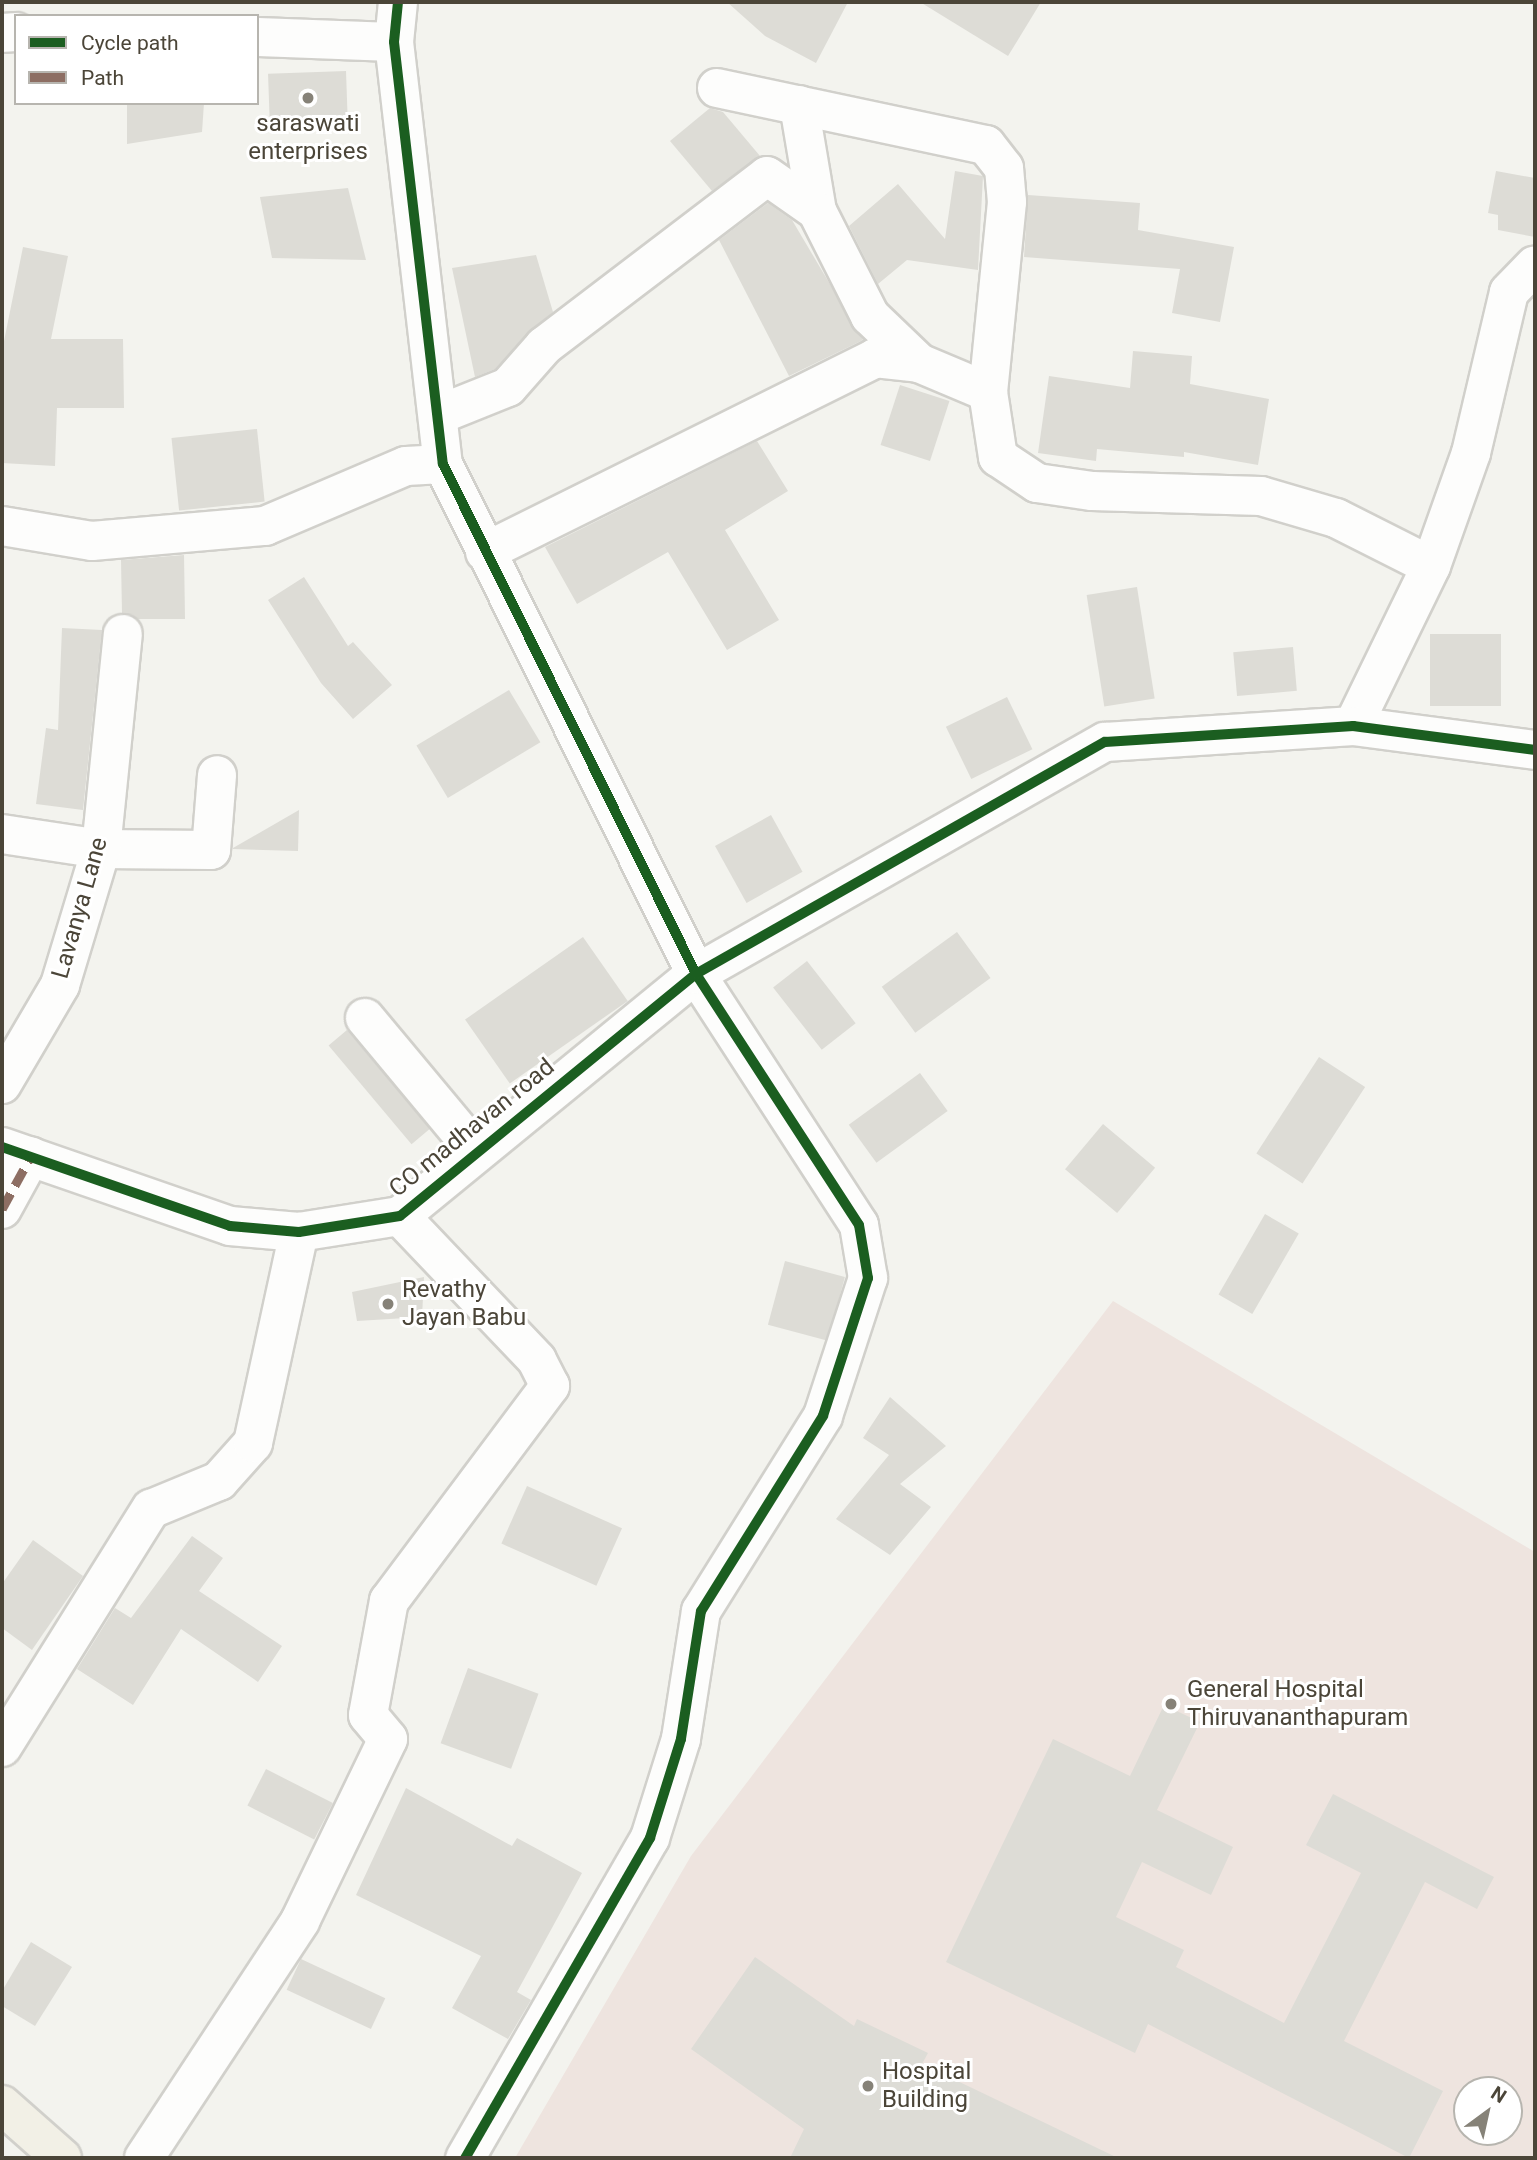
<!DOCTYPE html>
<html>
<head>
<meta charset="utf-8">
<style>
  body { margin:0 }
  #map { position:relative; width:1537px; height:2160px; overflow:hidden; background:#f3f3ee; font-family:Roboto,sans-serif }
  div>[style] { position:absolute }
  .medical>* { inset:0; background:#eee4df }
  .building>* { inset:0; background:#dddcd6; transform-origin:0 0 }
  .roads { filter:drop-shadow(2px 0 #d1d0cb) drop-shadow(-2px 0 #d1d0cb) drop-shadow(0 2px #d1d0cb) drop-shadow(0 -2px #d1d0cb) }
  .minor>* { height:38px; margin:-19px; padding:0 19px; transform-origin:19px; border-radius:19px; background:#fdfdfc }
  .major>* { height:38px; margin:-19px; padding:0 19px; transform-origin:19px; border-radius:19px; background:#f2f0e6 }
  .quiet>* { height:9px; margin-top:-4.5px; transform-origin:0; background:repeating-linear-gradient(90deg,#8d6e63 0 18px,transparent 0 27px) }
  .cycleway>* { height:10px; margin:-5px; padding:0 5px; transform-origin:5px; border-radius:5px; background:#1b5e20 }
  .dots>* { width:19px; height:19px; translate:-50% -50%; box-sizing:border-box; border:4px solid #fff; border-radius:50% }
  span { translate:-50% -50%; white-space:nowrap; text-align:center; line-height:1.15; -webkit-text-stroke:6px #fff; paint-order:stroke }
  .poi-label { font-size:24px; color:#4b4538 }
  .left { translate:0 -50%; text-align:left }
  .street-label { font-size:24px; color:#4b4538 }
  .frame { position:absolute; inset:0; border:4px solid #4b4538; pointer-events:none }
  .legend { position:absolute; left:14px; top:14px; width:245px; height:91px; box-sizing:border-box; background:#fff; border:2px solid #b7b5af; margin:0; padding:9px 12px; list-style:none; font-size:21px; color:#4b4538 }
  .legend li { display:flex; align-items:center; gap:14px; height:35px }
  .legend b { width:35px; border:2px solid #b7b5af }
  .north { position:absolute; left:1453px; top:2076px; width:70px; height:70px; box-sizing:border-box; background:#fff; border:2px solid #b7b5af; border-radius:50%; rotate:33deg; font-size:19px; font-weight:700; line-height:28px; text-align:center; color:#4b4538 }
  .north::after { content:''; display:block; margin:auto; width:24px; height:32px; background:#868278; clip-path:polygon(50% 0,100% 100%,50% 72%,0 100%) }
</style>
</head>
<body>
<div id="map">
  <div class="medical">
    <i style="clip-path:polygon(evenodd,1113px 1301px,1535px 1552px,1535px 2158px,515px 2158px,691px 1856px,1113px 1301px,1467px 2090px,1509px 2090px,1509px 2132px,1467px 2132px,1467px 2090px)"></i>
  </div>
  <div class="building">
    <i style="clip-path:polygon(727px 2px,848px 2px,816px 63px,765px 36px)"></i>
    <i style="clip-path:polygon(920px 2px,1041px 2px,1008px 56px)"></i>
    <i style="left:346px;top:71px;width:49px;height:78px;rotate:88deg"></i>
    <i style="clip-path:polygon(127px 103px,204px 103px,202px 132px,127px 144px)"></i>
    <i style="clip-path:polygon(710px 108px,723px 112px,760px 156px,712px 191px,670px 141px)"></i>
    <i style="clip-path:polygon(955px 171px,983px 176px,978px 270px,907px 260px,878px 284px,849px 226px,898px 184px,945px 239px)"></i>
    <i style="clip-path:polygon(1496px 171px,1535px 178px,1535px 237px,1498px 230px,1498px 215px,1488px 213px)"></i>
    <i style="clip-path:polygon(348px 188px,366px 260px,272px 258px,260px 197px)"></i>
    <i style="clip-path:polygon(1028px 195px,1140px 203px,1138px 230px,1234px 247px,1220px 322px,1172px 313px,1180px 269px,1024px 257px)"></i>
    <i style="clip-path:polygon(768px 203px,792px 220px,863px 340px,789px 376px,719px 240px)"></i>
    <i style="clip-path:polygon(23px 247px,68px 256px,51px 339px,123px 339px,124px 408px,57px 408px,55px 466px,2px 463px,2px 351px)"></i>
    <i style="clip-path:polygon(536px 255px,553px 312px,495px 369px,475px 377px,452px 268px)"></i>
    <i style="clip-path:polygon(1133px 351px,1192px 356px,1190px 384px,1269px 399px,1258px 465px,1184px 452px,1184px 457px,1097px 449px,1096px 461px,1038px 453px,1049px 376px,1130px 388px)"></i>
    <i style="left:900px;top:385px;width:52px;height:63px;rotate:18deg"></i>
    <i style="left:257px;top:429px;width:73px;height:86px;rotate:84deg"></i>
    <i style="clip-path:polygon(757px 441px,788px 491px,725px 530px,779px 620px,727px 650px,668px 552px,577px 604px,545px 547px)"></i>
    <i style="clip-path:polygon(184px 555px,185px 619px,138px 619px,122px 613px,121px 560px)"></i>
    <i style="clip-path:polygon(304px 577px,348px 646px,353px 642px,392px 685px,353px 719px,321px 683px,268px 600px)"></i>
    <i style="left:1137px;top:587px;width:113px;height:51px;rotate:81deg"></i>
    <i style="clip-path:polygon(62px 628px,102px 630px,83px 810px,36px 804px,46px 728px,58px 730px)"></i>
    <i style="left:1430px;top:634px;width:71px;height:72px"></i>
    <i style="left:1293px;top:647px;width:44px;height:60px;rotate:85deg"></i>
    <i style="left:509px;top:690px;width:61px;height:108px;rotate:59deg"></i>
    <i style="left:1007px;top:697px;width:58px;height:68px;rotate:64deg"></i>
    <i style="clip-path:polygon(299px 810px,298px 851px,233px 849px,233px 848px)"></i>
    <i style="left:771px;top:815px;width:65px;height:64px;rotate:61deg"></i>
    <i style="left:957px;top:932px;width:57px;height:93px;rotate:54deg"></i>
    <i style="left:583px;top:937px;width:78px;height:144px;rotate:55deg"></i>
    <i style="left:807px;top:961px;width:79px;height:43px;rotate:52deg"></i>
    <i style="left:347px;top:1030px;width:129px;height:24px;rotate:50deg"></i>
    <i style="left:1319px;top:1057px;width:55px;height:115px;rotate:33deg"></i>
    <i style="left:920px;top:1073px;width:47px;height:88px;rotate:54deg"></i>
    <i style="left:1103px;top:1124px;width:68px;height:59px;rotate:40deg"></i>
    <i style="left:1265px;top:1214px;width:39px;height:93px;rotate:30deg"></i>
    <i style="left:785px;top:1261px;width:62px;height:66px;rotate:15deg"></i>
    <i style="clip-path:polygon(424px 1277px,422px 1317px,357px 1321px,352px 1292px)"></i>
    <i style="clip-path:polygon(890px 1397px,946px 1446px,900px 1484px,931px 1507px,890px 1555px,836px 1519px,889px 1455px,863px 1438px)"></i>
    <i style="left:527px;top:1486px;width:104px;height:63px;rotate:24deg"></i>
    <i style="clip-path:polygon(192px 1536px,223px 1558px,199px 1591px,282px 1646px,258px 1682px,181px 1629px,133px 1705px,77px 1669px,115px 1608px,131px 1618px)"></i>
    <i style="clip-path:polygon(33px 1540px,83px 1576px,32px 1650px,2px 1628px,2px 1584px)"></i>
    <i style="left:468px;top:1668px;width:75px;height:80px;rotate:20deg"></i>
    <i style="clip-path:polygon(1164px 1705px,1200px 1722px,1157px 1810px,1233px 1847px,1211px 1895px,1142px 1862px,1116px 1917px,1184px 1950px,1176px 1967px,1284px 2023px,1361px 1873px,1306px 1845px,1333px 1794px,1494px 1877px,1477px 1909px,1425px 1882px,1344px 2041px,1443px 2091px,1409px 2158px,1148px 2024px,1135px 2053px,946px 1962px,1053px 1739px,1130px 1776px)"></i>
    <i style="left:266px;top:1769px;width:75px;height:41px;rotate:27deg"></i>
    <i style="clip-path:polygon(406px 1788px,512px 1846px,517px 1838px,582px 1873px,517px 1992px,531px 2000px,508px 2039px,452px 2008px,481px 1956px,356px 1895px)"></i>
    <i style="clip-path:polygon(31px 1942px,72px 1967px,35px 2026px,2px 2006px,2px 1991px)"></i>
    <i style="clip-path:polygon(755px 1957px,854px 2026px,857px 2019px,928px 2053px,922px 2064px,1118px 2158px,790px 2158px,804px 2129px,691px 2049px)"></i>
    <i style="left:301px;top:1959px;width:93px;height:34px;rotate:25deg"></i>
  </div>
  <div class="roads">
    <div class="minor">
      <i style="left:398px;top:2px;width:40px;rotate:95.7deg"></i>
      <i style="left:394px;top:42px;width:425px;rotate:83.4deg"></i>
      <i style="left:443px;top:464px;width:569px;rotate:63.61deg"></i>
      <i style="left:696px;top:974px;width:299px;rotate:57deg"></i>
      <i style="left:859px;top:1225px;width:54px;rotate:80.4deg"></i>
      <i style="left:868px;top:1278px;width:145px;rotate:108.1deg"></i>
      <i style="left:823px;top:1416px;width:230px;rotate:122deg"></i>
      <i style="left:701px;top:1611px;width:130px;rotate:98.9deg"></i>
      <i style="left:681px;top:1739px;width:104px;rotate:107.4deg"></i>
      <i style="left:650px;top:1838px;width:370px;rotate:120deg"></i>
      <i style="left:2px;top:33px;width:14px;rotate:-4deg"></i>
      <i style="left:257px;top:37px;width:137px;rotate:2.1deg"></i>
      <i style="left:717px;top:88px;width:275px;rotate:12deg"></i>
      <i style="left:986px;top:145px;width:29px;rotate:52deg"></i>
      <i style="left:1004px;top:168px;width:34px;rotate:85deg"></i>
      <i style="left:1007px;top:202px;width:191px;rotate:95.7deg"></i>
      <i style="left:988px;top:392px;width:66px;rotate:81.3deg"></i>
      <i style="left:998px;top:457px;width:47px;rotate:33.7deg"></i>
      <i style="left:1037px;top:483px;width:56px;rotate:8.3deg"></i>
      <i style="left:1092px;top:491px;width:169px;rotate:1.7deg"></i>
      <i style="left:1261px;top:496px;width:78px;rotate:16.3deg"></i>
      <i style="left:1336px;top:518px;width:106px;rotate:26.8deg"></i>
      <i style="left:799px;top:105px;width:108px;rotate:80.4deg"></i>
      <i style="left:438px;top:415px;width:75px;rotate:-21.8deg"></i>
      <i style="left:508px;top:387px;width:55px;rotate:-48.7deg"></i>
      <i style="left:544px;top:346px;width:280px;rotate:-37.3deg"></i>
      <i style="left:767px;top:176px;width:61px;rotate:35deg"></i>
      <i style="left:817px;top:211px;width:118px;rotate:63.2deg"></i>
      <i style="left:870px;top:316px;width:68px;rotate:43.8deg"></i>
      <i style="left:2px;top:526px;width:91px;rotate:9.5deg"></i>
      <i style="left:92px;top:541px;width:174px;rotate:-5deg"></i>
      <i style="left:265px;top:526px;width:153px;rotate:-23.1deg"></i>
      <i style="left:406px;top:466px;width:37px;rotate:-3deg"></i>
      <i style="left:485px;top:552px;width:436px;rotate:-26.4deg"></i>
      <i style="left:875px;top:358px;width:44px;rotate:6.5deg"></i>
      <i style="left:919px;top:363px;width:75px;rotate:22.8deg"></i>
      <i style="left:1353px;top:726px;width:178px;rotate:-64deg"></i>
      <i style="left:1431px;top:566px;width:120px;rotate:-70.5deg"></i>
      <i style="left:1471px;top:453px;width:165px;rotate:-76.7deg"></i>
      <i style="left:1509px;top:292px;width:37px;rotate:-46deg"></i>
      <i style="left:2px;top:834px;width:100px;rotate:8.6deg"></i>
      <i style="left:101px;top:849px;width:110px;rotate:0.5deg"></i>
      <i style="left:211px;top:850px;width:75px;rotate:-85.4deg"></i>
      <i style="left:365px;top:1018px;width:173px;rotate:50.2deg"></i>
      <i style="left:2px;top:1084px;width:115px;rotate:-59.6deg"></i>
      <i style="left:60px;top:985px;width:142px;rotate:-73.2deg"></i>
      <i style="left:101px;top:849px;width:216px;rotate:-84.2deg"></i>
      <i style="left:2px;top:1147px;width:241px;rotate:19.1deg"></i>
      <i style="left:230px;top:1226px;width:69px;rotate:5deg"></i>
      <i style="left:299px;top:1232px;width:102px;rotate:-9deg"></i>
      <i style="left:400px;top:1216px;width:382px;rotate:-39.3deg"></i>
      <i style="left:696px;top:974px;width:470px;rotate:-29.6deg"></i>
      <i style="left:1105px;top:742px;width:249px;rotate:-3.7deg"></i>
      <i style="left:1353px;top:726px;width:184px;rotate:7.5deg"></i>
      <i style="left:2px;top:1209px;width:60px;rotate:-61.3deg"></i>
      <i style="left:2px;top:1747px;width:281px;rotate:-58deg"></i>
      <i style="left:151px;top:1509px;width:74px;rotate:-22.4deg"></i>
      <i style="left:219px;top:1481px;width:51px;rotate:-48.2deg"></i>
      <i style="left:253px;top:1443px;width:216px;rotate:-77.7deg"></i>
      <i style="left:144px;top:2158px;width:284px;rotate:-56.6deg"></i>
      <i style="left:300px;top:1921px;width:202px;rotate:-64.2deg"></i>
      <i style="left:388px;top:1739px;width:31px;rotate:-130deg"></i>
      <i style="left:368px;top:1715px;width:116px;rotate:-79.6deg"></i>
      <i style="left:389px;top:1601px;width:269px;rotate:-53.2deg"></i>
      <i style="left:550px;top:1386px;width:29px;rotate:-117deg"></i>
      <i style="left:537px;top:1360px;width:199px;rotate:-133.6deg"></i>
    </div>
    <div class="major">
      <i style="left:2px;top:2105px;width:80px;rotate:41.5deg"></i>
    </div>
  </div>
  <div class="quiet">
    <i style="left:2px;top:1209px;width:60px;rotate:-61.3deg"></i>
  </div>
  <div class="cycleway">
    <i style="left:398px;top:2px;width:40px;rotate:95.7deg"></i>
    <i style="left:394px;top:42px;width:425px;rotate:83.4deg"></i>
    <i style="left:443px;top:464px;width:569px;rotate:63.61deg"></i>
    <i style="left:696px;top:974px;width:299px;rotate:57deg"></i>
    <i style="left:859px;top:1225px;width:54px;rotate:80.4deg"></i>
    <i style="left:868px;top:1278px;width:145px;rotate:108.1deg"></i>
    <i style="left:823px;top:1416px;width:230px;rotate:122deg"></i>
    <i style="left:701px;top:1611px;width:130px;rotate:98.9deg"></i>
    <i style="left:681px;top:1739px;width:104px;rotate:107.4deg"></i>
    <i style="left:650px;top:1838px;width:370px;rotate:120deg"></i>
    <i style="left:2px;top:1147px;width:241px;rotate:19.1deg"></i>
    <i style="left:230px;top:1226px;width:69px;rotate:5deg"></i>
    <i style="left:299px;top:1232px;width:102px;rotate:-9deg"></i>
    <i style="left:400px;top:1216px;width:382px;rotate:-39.3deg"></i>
    <i style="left:696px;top:974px;width:470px;rotate:-29.6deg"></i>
    <i style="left:1105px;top:742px;width:249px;rotate:-3.7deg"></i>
    <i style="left:1353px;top:726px;width:184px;rotate:7.5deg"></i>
  </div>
  <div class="dots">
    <i style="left:308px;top:98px;background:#868278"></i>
    <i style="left:388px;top:1304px;background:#868278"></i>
    <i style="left:1171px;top:1704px;background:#868278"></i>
    <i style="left:868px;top:2086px;background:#868278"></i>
  </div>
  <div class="poi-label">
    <span style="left:308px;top:138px">saraswati<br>enterprises</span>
    <span class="left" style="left:402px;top:1304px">Revathy<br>Jayan Babu</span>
    <span class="left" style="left:1187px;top:1704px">General Hospital<br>Thiruvananthapuram</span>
    <span class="left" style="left:882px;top:2086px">Hospital<br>Building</span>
  </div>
  <div class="street-label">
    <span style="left:80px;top:908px;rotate:-74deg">Lavanya Lane</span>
    <span style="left:472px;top:1128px;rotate:-39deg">CO madhavan road</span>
  </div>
  <div class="frame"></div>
  <ul class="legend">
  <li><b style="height:9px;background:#1b5e20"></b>Cycle path</li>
  <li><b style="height:9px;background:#8d6e63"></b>Path</li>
  </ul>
  <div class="north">N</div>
</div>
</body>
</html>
